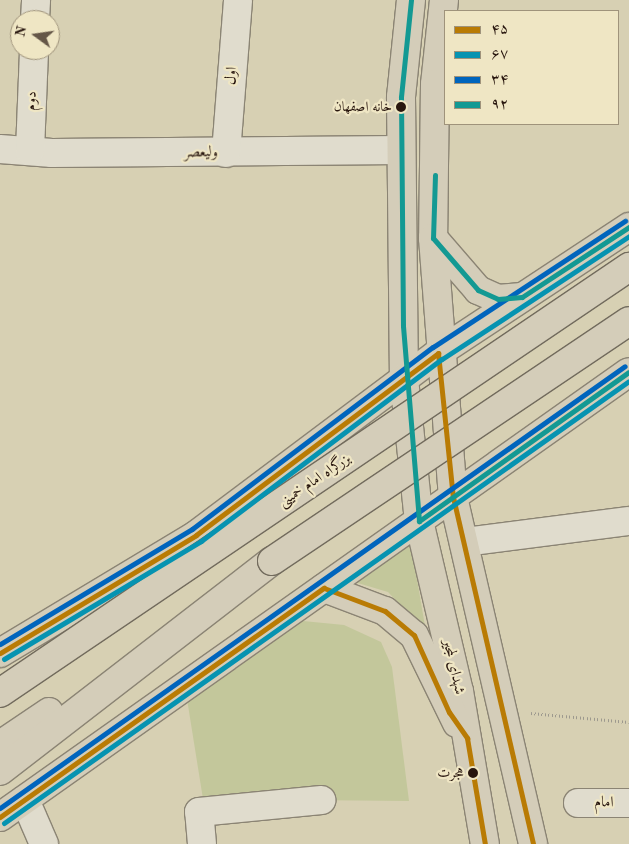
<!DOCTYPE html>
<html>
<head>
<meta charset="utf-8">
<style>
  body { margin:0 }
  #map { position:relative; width:629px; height:844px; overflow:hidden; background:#d7d0b3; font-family:"Old Standard TT",Amiri,serif }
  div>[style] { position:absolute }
  .green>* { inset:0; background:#c3c79b }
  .path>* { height:3px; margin-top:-1.5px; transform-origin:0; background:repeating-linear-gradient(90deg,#9d998e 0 1px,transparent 0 3.5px) }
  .roads { filter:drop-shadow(1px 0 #8b8474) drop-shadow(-1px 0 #8b8474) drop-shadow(0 1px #8b8474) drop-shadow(0 -1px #8b8474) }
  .minor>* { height:28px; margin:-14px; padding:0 14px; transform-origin:14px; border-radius:14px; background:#e0dccd }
  .major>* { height:28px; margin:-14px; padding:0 14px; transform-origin:14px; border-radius:14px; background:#d4cdb9 }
  .highway>* { height:28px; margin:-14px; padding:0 14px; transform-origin:14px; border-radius:14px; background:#d4cdb9 }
  .bridges { filter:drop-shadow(1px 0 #726b5d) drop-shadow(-1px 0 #726b5d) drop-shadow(0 1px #726b5d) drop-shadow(0 -1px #726b5d) }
  .highway-bridge>* { height:28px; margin:-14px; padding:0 14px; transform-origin:14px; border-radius:14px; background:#d4cdb9 }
  .bus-1>* { height:5px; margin:-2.5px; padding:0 2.5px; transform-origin:2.5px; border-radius:2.5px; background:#b97b04 }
  .bus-2>* { height:5px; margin:-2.5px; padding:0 2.5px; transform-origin:2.5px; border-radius:2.5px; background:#0693b1 }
  .bus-3>* { height:5px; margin:-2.5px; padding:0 2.5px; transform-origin:2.5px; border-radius:2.5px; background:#0065bd }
  .bus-4>* { height:5px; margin:-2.5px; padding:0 2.5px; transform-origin:2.5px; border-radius:2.5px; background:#139993 }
  .dots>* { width:14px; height:14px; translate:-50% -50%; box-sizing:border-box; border:2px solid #efe6c4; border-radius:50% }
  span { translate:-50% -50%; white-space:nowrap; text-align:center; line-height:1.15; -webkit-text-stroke:4.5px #efe6c4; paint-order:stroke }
  .bus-label { font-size:14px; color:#28160e }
  .right { translate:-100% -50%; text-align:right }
  .street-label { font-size:15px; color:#28160e }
  .legend { position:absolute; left:444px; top:10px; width:175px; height:115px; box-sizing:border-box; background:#efe6c4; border:1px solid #9f937b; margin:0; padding:6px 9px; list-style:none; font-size:15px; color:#28160e }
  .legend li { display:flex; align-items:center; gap:10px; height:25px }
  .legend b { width:25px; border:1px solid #9f937b }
  .north { position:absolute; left:10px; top:10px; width:50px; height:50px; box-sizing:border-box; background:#efe6c4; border:1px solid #9f937b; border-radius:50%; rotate:284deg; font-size:14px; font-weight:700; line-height:20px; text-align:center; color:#28160e }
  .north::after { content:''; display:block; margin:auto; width:18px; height:22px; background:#655748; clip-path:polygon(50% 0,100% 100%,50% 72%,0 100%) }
</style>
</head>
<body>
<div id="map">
  <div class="green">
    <i style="clip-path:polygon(411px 544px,426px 632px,388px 592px,351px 581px)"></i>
    <i style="clip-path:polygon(303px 621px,344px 625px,381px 642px,392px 667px,409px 801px,203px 799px,187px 699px)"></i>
  </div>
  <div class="path">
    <i style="left:531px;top:713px;width:98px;rotate:5.2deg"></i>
  </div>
  <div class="roads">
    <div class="minor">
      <i style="left:35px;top:20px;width:20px;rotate:-87deg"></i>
      <i style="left:0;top:149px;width:52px;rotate:4.4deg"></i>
      <i style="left:52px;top:153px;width:349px;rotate:-0.5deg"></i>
      <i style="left:30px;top:151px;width:101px;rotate:-87.7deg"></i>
      <i style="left:226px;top:153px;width:153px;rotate:-85.5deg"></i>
      <i style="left:464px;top:542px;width:166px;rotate:-7.3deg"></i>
      <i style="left:25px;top:800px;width:48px;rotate:66.6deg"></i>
      <i style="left:578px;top:803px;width:51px"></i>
      <i style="left:202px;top:844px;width:32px;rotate:-95deg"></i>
      <i style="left:199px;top:812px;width:123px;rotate:-5.6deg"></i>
    </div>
    <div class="major">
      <i style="left:411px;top:0;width:98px;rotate:95.9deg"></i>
      <i style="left:401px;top:97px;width:282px;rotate:89.4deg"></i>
      <i style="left:404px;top:379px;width:143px;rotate:84deg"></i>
      <i style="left:419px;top:521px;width:175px;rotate:76.8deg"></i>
      <i style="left:459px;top:691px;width:155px;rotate:80.4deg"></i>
      <i style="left:444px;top:0;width:84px;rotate:96.1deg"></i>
      <i style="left:435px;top:84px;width:154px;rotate:90.7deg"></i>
      <i style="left:433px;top:238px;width:260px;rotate:85.6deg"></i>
      <i style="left:453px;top:497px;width:356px;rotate:77deg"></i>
      <i style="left:433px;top:238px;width:69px;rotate:49.1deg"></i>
      <i style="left:478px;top:290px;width:22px;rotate:24deg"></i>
      <i style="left:498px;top:299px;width:24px;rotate:-5deg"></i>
      <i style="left:324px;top:588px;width:65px;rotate:20.7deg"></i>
      <i style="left:385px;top:611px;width:38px;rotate:40deg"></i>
      <i style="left:414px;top:635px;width:98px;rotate:64deg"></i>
      <i style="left:0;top:653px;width:229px;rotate:-31deg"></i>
      <i style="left:196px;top:535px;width:303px;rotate:-36.9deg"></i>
      <i style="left:438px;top:353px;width:229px;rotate:-33.4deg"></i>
      <i style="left:0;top:817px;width:770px;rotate:-35.28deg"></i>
    </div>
    <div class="highway">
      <i style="left:0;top:745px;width:59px;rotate:-34deg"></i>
      <i style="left:0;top:771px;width:344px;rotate:-37.7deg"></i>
    </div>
  </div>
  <div class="bridges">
    <div class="highway-bridge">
      <i style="left:272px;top:561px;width:430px;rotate:-33.9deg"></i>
      <i style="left:0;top:693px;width:760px;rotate:-34.11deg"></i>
    </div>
  </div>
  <div class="bus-1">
    <i style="left:438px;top:353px;width:145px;rotate:84.1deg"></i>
    <i style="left:453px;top:497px;width:356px;rotate:77deg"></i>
    <i style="left:0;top:653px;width:229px;rotate:-31deg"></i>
    <i style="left:196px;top:535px;width:303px;rotate:-36.9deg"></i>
    <i style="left:0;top:817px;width:397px;rotate:-35.3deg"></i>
    <i style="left:324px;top:588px;width:65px;rotate:20.7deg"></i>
    <i style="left:385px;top:611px;width:38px;rotate:40deg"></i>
    <i style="left:414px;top:635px;width:85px;rotate:65.6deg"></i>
    <i style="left:449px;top:712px;width:32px;rotate:55deg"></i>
    <i style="left:467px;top:738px;width:108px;rotate:80.4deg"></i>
  </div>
  <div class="bus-2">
    <i style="left:4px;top:659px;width:230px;rotate:-30.9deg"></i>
    <i style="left:201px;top:541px;width:302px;rotate:-37.1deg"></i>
    <i style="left:442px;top:359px;width:224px;rotate:-33.3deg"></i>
    <i style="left:4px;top:823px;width:765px;rotate:-35.27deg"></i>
  </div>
  <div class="bus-3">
    <i style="left:0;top:644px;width:224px;rotate:-30.9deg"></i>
    <i style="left:192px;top:529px;width:302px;rotate:-37.1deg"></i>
    <i style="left:433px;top:347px;width:230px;rotate:-33.3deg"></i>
    <i style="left:0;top:808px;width:765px;rotate:-35.27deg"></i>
  </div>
  <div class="bus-4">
    <i style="left:411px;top:0;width:98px;rotate:95.9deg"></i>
    <i style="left:401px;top:97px;width:229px;rotate:89.5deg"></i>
    <i style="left:403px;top:326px;width:196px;rotate:85.3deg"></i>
    <i style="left:419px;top:521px;width:257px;rotate:-35.4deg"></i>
    <i style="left:435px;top:175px;width:63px;rotate:91.8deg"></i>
    <i style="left:433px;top:238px;width:69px;rotate:49.1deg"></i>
    <i style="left:478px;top:290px;width:22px;rotate:24deg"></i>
    <i style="left:498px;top:299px;width:24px;rotate:-5deg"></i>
    <i style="left:522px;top:297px;width:128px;rotate:-33.2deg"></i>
  </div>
  <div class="dots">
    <i style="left:401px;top:107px;background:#28160e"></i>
    <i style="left:473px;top:773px;background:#28160e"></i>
  </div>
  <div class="bus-label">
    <span class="right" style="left:392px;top:107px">خانه اصفهان</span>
    <span class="right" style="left:464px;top:773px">هجرت</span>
  </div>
  <div class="street-label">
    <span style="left:232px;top:76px;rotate:-86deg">اول</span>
    <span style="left:32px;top:101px;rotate:-88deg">دوم</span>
    <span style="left:201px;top:153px;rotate:-1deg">ولیعصر</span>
    <span style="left:315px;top:481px;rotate:-34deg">بزرگراه امام خمینی</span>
    <span style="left:453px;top:667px;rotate:77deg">شهدای لمجیر</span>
    <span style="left:604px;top:803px;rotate:1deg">امام</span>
  </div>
  <ul class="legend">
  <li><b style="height:6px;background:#b97b04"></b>۴۵</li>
  <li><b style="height:6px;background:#0693b1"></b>۶۷</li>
  <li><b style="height:6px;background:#0065bd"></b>۳۴</li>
  <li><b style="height:6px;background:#139993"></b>۹۲</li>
  </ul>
  <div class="north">N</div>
</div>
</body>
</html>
